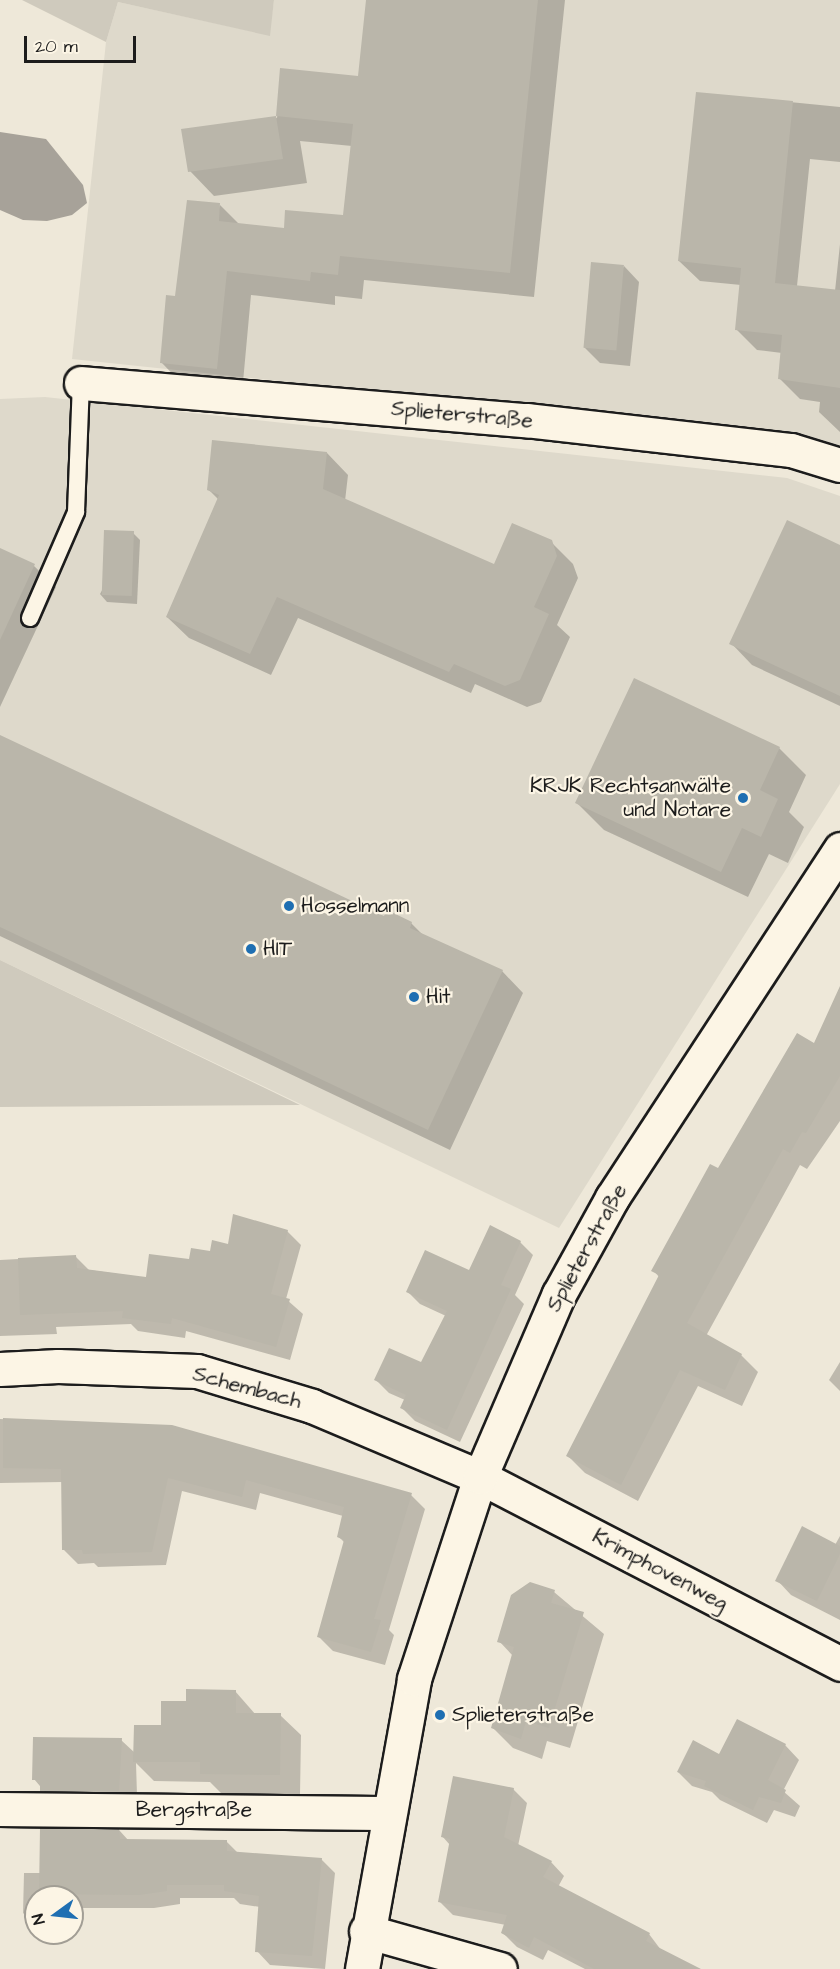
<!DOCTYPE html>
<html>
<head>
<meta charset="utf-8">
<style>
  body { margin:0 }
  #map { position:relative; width:840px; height:1969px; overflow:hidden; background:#eee8d9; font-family:"Architects Daughter",sans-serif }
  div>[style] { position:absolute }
  .built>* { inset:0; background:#ded9cb }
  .green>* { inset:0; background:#cfcabd }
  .water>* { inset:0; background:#a7a299 }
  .shadow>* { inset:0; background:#0003 }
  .building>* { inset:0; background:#bab6aa; transform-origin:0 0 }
  .roads { filter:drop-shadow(2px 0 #1c1c1c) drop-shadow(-2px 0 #1c1c1c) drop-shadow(0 2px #1c1c1c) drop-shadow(0 -2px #1c1c1c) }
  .lane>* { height:16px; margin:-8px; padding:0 8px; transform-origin:8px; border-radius:8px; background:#fcf5e5 }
  .street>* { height:33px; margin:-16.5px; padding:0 16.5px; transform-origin:16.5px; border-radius:16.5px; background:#fcf5e5 }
  .secondary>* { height:33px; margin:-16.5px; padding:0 16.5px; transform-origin:16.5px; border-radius:16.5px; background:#fcf5e5 }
  .dots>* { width:16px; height:16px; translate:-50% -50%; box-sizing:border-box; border:3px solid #fcf5e5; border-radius:50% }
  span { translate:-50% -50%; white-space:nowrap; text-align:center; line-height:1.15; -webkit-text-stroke:4.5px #fcf5e5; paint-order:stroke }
  .street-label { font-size:21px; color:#1c1c1c }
  .poi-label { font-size:21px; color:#1c1c1c }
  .right { translate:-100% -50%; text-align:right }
  .left { translate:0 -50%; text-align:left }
  .north { position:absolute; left:24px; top:1885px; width:60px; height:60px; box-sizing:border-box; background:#fcf5e5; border:2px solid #a29e95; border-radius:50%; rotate:255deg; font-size:16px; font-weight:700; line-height:24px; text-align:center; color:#1c1c1c }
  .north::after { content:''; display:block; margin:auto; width:21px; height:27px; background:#1f6fb2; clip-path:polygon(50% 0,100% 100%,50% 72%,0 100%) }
  .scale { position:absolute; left:24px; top:36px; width:112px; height:27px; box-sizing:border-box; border:3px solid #1c1c1c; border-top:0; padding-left:8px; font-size:18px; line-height:21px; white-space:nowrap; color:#1c1c1c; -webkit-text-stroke:4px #fcf5e5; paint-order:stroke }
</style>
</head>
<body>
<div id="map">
  <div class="built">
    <i style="clip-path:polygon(274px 0,840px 0,840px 448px,796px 436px,72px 359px,106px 42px,118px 2px,269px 35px)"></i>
    <i style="clip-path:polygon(45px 397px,787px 478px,840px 496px,840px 784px,559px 1228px,0 960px,0 399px)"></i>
  </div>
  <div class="green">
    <i style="clip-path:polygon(22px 0,274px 0,270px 36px,118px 2px,106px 42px)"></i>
    <i style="clip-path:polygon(0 960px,300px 1105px,0 1107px)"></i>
  </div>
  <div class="water">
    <i style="clip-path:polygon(0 132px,46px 139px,83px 185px,87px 203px,72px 215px,47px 221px,23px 220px,0 210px)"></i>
  </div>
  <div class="shadow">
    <i style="clip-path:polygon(367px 0,565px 0,534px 297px,364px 280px,362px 299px,335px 296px,335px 305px,251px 295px,242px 393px,186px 388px,162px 363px,220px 205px,240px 225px,285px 229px,345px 217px,352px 146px,300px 141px,307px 183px,214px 196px,190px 171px,183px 131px,277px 118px,282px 70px,359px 77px)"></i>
    <i style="clip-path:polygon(697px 93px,840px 107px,840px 162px,810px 159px,797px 286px,835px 291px,840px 244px,840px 432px,819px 412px,820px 402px,800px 399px,780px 379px,782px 353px,757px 350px,737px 330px,741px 285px,700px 281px,679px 261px)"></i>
    <i style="clip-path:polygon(624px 266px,639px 282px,630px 366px,600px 363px,584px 347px)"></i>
    <i style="clip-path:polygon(327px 453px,348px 475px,345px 501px,495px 566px,551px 542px,573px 564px,578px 578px,557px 625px,570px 637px,541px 702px,527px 707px,475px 684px,471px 693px,298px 618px,271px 675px,189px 638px,167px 617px,219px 500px,208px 489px)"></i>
    <i style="clip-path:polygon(133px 533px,140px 540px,137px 604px,107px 602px,100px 594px)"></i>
    <i style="clip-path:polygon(840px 547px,840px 706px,752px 665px,731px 643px)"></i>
    <i style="clip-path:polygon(0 549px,34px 566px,56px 587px,0 707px)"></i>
    <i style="clip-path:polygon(0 737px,385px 918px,411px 923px,424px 936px,502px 971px,523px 993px,450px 1150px,0 936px)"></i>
    <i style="clip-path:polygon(779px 748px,806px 775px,789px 812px,804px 827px,788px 863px,769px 854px,748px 897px,604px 830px,577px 803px)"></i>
    <i style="clip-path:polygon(840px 989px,840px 1121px,807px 1169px,800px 1165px,706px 1336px,741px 1355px,758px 1372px,742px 1406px,698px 1386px,638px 1501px,585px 1473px,568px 1456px,659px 1277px,653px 1270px,718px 1170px,815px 1046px)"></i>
    <i style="clip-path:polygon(287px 1231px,301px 1245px,286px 1299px,303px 1314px,290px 1360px,186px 1331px,185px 1338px,138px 1331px,131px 1324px,56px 1327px,57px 1334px,0 1336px,0 1260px,75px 1256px,89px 1270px,147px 1278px,230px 1246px)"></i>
    <i style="clip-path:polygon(520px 1242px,533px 1255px,515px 1295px,524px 1304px,460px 1442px,415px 1421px,402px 1408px,405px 1400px,389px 1393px,376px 1380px,422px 1364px,446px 1316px,420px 1304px,407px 1291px,469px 1272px)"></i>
    <i style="clip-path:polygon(840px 1362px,840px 1391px,829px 1380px)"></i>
    <i style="clip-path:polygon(0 1419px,172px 1426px,411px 1495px,425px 1509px,389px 1630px,394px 1635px,385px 1665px,333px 1651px,319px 1637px,345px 1543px,339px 1537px,343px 1516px,260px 1493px,256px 1510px,182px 1491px,166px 1565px,98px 1567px,94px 1563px,78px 1564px,64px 1550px,63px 1482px,0 1483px)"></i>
    <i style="clip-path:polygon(840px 1536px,840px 1620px,791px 1595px,777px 1580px,835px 1545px)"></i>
    <i style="clip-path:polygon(554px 1592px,604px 1634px,570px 1748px,547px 1741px,542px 1759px,513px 1748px,492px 1727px,513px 1656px,499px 1641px)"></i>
    <i style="clip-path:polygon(235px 1691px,256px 1715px,280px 1715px,301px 1735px,300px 1795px,222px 1794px,210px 1782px,154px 1781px,136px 1763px,137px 1795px,56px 1805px,34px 1779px,121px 1740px,135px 1753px,187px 1702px)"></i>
    <i style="clip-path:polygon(785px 1745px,799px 1760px,783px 1791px,800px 1806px,795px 1817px,774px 1810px,767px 1823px,720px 1800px,712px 1792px,692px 1786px,678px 1772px)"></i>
    <i style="clip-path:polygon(513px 1789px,527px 1803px,518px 1846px,551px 1862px,564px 1876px,558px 1887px,649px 1934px,661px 1950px,698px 1969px,585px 1969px,548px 1950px,543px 1960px,517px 1947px,503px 1933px,506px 1925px,453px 1915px,439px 1901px,450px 1845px,442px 1836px)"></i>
    <i style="clip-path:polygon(119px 1830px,129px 1841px,226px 1841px,238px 1853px,321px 1859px,335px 1873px,325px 1969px,270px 1965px,257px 1951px,260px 1907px,240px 1904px,234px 1898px,180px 1898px,180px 1904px,154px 1908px,72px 1908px,72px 1897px,36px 1897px,36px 1926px,23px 1913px,24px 1873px,41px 1873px)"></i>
  </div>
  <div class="building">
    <i style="clip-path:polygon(366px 0,538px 0,510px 273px,340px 256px,338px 275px,311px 272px,310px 281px,227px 271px,217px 369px,160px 363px,166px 295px,175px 296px,187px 200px,220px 203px,219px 221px,284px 228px,285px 210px,343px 215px,353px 124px,276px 116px,283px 159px,188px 172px,181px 129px,276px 116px,280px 68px,358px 76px)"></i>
    <i style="clip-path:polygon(696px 92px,793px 101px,775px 283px,840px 290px,840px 388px,778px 379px,782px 335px,735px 330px,741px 268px,678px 261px)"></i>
    <i style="left:591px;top:262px;width:33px;height:86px;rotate:5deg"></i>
    <i style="clip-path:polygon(212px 440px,327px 452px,323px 489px,494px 564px,512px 523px,552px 540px,557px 556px,534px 607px,549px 614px,520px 680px,505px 686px,454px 664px,449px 672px,277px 597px,250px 654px,166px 617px,219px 495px,207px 490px)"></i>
    <i style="clip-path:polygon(787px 520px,840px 545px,840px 696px,729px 644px)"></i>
    <i style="left:104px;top:530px;width:30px;height:65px;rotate:2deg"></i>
    <i style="clip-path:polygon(0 548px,35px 564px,0 640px)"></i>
    <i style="clip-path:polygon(634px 678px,780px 747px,760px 790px,778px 799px,761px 837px,742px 828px,721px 872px,575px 803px)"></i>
    <i style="clip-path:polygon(0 735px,384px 916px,387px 910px,412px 922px,410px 928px,503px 970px,428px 1130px,0 927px)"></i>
    <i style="clip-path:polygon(840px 986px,840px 1076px,806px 1133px,802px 1132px,790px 1153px,783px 1149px,687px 1323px,742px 1354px,725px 1390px,680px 1370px,621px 1485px,566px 1456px,659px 1275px,651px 1271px,710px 1164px,718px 1168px,797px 1033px,814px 1043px)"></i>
    <i style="clip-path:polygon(233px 1214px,288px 1230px,271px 1294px,290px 1299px,276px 1347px,172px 1318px,171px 1324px,122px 1318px,123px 1311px,20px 1315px,18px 1258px,76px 1255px,77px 1268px,146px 1277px,149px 1254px,189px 1259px,191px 1248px,210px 1251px,212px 1240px,228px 1244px)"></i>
    <i style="clip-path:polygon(490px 1225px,521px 1241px,501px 1285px,511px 1289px,447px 1430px,400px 1408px,406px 1395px,374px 1380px,389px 1348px,421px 1362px,447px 1311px,406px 1292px,425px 1250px,469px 1270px)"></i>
    <i style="clip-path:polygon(3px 1418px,172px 1425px,412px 1493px,374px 1619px,381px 1620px,371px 1652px,317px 1637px,344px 1540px,337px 1537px,344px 1507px,246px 1480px,242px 1497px,168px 1478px,152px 1552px,83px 1554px,82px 1550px,62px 1550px,61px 1469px,3px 1468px)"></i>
    <i style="clip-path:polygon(802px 1526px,840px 1546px,840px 1554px,817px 1601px,775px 1581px)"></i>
    <i style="clip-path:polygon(530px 1582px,555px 1590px,551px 1603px,584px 1612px,549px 1728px,526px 1721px,521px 1739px,491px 1728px,514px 1647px,497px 1642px,511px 1595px)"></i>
    <i style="clip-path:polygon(186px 1689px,236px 1690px,236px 1713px,281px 1713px,280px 1775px,200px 1774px,200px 1762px,133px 1762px,134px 1725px,161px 1725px,161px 1701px,186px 1701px)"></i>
    <i style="clip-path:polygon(737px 1719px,786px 1744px,768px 1780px,786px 1790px,781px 1803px,759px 1797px,753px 1810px,704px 1786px,706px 1781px,677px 1772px,693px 1740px,719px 1754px)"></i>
    <i style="clip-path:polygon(33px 1737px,122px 1738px,119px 1791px,40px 1791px,40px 1780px,32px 1780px)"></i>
    <i style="clip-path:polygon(453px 1776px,514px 1788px,504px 1837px,552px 1861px,543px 1877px,650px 1933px,646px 1941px,701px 1969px,594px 1969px,534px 1937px,529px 1948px,501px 1933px,507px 1915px,438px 1902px,450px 1839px,441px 1837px)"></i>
    <i style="clip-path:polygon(40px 1828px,119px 1829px,120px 1839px,227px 1840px,227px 1851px,322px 1858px,312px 1956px,255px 1952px,259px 1896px,224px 1891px,224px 1885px,167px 1885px,167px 1891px,139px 1895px,39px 1894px)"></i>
  </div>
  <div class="roads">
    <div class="lane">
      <i style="left:30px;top:618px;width:116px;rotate:-66.5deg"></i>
      <i style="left:76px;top:512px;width:129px;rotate:-87.8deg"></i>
    </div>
    <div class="street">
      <i style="left:81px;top:383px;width:447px;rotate:4.8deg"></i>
      <i style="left:526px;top:420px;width:267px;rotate:6.5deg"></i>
      <i style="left:791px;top:450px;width:51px;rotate:17deg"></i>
      <i style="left:0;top:1369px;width:58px;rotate:-3deg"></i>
      <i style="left:58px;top:1366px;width:139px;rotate:2.1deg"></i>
      <i style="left:197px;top:1371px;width:120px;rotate:16.9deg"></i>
      <i style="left:312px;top:1406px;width:182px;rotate:22.9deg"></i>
      <i style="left:480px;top:1477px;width:406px;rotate:27.4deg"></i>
      <i style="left:0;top:1809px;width:387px;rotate:0.6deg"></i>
      <i style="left:366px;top:1931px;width:139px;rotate:15.8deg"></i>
    </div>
    <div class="secondary">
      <i style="left:362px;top:1969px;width:295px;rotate:-79.8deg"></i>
      <i style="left:414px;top:1679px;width:213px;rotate:-71.9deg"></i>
      <i style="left:480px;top:1477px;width:199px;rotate:-66.7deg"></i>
      <i style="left:559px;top:1294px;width:110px;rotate:-61.1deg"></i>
      <i style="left:612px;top:1198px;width:417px;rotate:-56.8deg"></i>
    </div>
  </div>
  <div class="dots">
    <i style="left:743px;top:798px;background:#1f6fb2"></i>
    <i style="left:289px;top:906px;background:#1f6fb2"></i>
    <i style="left:251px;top:949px;background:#1f6fb2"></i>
    <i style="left:414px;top:997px;background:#1f6fb2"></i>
    <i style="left:440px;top:1715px;background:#1f6fb2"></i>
  </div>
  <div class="street-label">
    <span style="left:462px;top:415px;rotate:5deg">Splieterstraße</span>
    <span style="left:587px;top:1248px;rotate:-61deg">Splieterstraße</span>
    <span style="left:247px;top:1388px;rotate:15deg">Schembach</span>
    <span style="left:660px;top:1570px;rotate:28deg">Krimphovenweg</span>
    <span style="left:194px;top:1810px">Bergstraße</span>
  </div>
  <div class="poi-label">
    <span class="right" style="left:731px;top:798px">KRJK Rechtsanwälte<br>und Notare</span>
    <span class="left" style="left:301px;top:906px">Hosselmann</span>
    <span class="left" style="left:263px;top:949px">HIT</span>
    <span class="left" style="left:426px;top:997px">Hit</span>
    <span class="left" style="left:452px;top:1715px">Splieterstraße</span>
  </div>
  <div class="north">N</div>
  <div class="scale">20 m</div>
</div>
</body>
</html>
